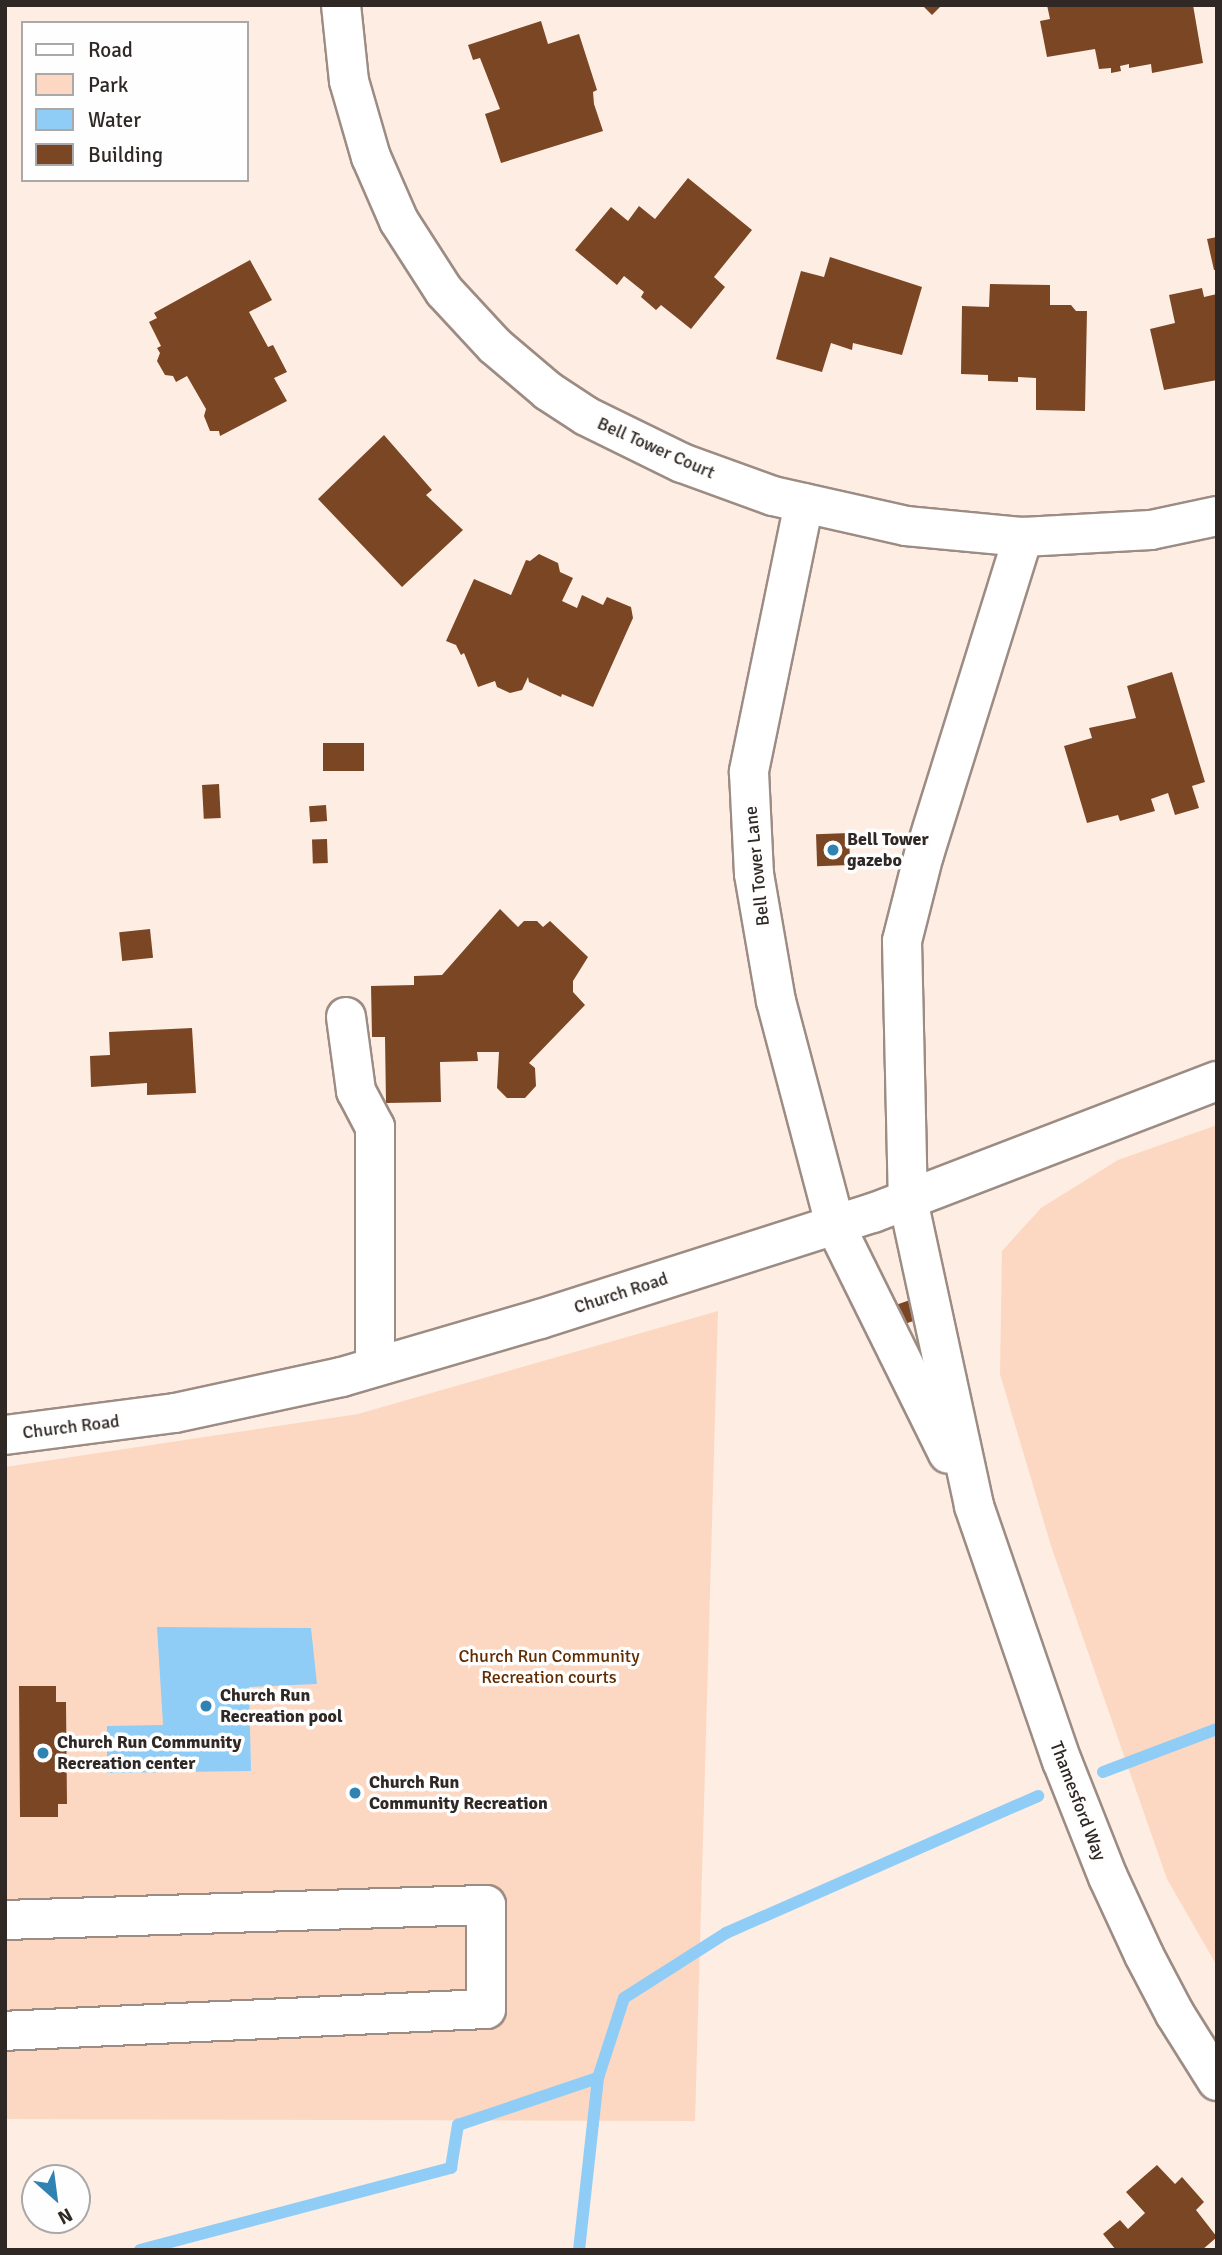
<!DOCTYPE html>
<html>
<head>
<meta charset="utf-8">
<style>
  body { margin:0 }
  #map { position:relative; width:1222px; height:2255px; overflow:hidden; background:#feede3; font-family:Signika,sans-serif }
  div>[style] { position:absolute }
  .green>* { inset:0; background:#fcd8c3 }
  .water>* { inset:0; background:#8fcdf7 }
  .stream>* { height:12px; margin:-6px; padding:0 6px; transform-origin:6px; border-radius:6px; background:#8fcdf7 }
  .building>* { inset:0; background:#7b4624; transform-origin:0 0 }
  .roads { filter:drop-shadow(2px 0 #9c8c83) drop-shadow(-2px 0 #9c8c83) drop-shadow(0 2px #9c8c83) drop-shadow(0 -2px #9c8c83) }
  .minor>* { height:38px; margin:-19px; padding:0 19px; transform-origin:19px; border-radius:19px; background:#fff }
  .major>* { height:38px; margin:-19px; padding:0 19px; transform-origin:19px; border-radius:19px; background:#fff }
  .dots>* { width:19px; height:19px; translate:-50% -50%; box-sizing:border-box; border:4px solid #fefefe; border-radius:50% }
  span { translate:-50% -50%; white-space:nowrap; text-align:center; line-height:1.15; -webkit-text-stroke:7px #fefefe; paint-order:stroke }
  .street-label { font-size:18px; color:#2f2825 }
  .poi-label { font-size:18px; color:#2f2825; font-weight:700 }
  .left { translate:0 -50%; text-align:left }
  .park-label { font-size:18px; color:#632c00 }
  .frame { position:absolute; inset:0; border:7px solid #2f2825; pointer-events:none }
  .legend { position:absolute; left:21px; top:21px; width:228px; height:161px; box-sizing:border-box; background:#fefefe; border:2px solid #aba8a7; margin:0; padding:9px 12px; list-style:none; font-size:21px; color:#2f2825 }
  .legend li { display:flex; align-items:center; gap:14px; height:35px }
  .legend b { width:35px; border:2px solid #aba8a7 }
  .north { position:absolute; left:21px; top:2164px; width:70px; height:70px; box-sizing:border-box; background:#fefefe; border:2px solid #aba8a7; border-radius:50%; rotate:152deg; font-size:19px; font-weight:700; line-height:28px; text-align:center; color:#2f2825 }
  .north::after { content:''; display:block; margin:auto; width:24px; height:32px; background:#2f82b2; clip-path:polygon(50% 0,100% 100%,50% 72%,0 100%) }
</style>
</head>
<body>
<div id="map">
  <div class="green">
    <i style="clip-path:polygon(1217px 1125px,1217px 1966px,1167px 1879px,1051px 1546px,1000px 1374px,1002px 1251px,1041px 1208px,1118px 1160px)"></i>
    <i style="clip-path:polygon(718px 1311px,695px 2121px,5px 2119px,5px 1467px,358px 1414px)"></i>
  </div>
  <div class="water">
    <i style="clip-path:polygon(157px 1627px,311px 1628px,317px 1684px,249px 1687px,251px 1771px,107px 1773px,107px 1726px,163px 1725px)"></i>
  </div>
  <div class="stream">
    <i style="left:1103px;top:1772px;width:122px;rotate:-20.7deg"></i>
    <i style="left:140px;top:2250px;width:322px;rotate:-14.8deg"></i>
    <i style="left:451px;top:2168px;width:44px;rotate:-80.8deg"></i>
    <i style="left:458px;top:2125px;width:148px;rotate:-18.6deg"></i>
    <i style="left:579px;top:2250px;width:173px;rotate:-83.7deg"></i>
    <i style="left:598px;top:2078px;width:84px;rotate:-72deg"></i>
    <i style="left:624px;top:1998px;width:121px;rotate:-32.5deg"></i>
    <i style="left:726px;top:1933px;width:341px;rotate:-23.7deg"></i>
  </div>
  <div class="building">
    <i style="clip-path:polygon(922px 5px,942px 5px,932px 15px)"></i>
    <i style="clip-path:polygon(1047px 5px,1193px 5px,1203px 63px,1152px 73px,1151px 64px,1129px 68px,1129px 64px,1120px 66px,1121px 71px,1111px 73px,1111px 68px,1099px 69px,1095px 49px,1047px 57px,1040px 21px,1050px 19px)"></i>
    <i style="clip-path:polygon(541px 21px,548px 44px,579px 34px,597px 90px,593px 92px,594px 104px,603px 131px,501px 163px,485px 114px,500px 109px,480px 58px,473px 60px,468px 45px)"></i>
    <i style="clip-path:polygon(688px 178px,752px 230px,714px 277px,725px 287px,691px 329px,661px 305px,656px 310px,641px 297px,644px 292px,624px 276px,617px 285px,575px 250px,611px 207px,628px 221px,639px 206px,655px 219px)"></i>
    <i style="clip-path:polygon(1217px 237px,1217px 270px,1214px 270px,1207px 239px)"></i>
    <i style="clip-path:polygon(830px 257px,922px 287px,902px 355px,853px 343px,852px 350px,831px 343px,822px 372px,776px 359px,801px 271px,824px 277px)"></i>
    <i style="clip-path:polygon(250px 260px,272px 300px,249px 312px,268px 347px,273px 345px,287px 372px,274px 378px,287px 401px,220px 436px,219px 431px,210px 431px,204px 416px,206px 409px,187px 376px,176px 382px,173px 376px,165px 375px,157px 361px,160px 353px,157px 348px,161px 346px,149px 322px,157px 318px,154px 313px)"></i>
    <i style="clip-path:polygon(990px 284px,1050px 285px,1050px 305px,1071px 305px,1076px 311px,1087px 311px,1085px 411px,1036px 410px,1036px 378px,1018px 377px,1018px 382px,988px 381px,988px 375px,961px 374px,962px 306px,989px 307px)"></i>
    <i style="clip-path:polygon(1202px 288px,1204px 297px,1217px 294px,1217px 380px,1164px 390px,1150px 329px,1175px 323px,1169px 295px)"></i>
    <i style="clip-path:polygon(384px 435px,432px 490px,426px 495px,463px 530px,402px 587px,318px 499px)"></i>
    <i style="clip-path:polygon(539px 554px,558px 563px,560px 572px,573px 578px,562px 601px,577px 608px,582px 595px,603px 605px,607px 597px,631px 607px,633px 618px,593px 707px,562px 694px,561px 697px,529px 682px,528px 677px,522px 690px,510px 693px,497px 687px,495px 681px,478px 687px,464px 653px,461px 655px,456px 645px,446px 641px,474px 579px,511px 595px,526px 560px,530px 561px)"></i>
    <i style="clip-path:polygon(1172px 672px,1205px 782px,1192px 786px,1199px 808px,1175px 815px,1168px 793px,1151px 799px,1155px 811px,1120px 821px,1118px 815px,1087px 823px,1064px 746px,1092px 738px,1089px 728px,1136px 718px,1127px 686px)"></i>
    <i style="left:323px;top:743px;width:41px;height:28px"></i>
    <i style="left:219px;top:784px;width:34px;height:17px;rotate:87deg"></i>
    <i style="left:326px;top:805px;width:16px;height:17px;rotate:86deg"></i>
    <i style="left:849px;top:833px;width:32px;height:33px;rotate:88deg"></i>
    <i style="left:327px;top:839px;width:24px;height:15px;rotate:88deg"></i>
    <i style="clip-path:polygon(500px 909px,518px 927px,524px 921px,537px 921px,543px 927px,550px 921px,588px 957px,573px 981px,573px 992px,585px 1005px,529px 1063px,535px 1068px,536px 1086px,525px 1098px,507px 1098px,497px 1088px,499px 1052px,477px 1052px,478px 1061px,440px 1062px,441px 1102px,386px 1103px,385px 1037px,372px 1037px,371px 986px,414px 985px,414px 976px,442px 975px)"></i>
    <i style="left:150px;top:929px;width:29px;height:31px;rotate:84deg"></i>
    <i style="clip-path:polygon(192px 1028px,196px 1093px,147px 1095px,147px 1083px,91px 1087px,90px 1056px,110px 1055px,109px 1032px)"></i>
    <i style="left:910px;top:1300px;width:21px;height:19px;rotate:71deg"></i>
    <i style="clip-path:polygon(19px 1686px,56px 1686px,56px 1702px,66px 1702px,67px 1804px,58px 1804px,58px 1817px,20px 1817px)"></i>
    <i style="clip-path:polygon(1157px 2165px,1175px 2184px,1182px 2177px,1204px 2202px,1196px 2210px,1217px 2237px,1202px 2250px,1116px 2250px,1103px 2234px,1120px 2220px,1128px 2229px,1145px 2213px,1126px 2192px)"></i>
  </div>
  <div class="roads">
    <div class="minor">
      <i style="left:341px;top:5px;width:76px;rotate:84deg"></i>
      <i style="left:349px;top:81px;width:79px;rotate:73.9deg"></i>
      <i style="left:371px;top:157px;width:70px;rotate:66.4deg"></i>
      <i style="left:399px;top:221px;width:83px;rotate:57.3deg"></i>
      <i style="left:444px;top:291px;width:75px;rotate:47.2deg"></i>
      <i style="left:495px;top:346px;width:70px;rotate:40.3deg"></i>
      <i style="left:548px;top:391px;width:45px;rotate:33.3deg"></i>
      <i style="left:586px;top:416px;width:107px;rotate:26.1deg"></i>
      <i style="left:682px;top:463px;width:97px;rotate:19.9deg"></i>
      <i style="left:773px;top:496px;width:136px;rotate:12.7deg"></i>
      <i style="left:906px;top:526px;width:118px;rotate:5.4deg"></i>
      <i style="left:1023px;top:537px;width:128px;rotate:-3.1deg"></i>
      <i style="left:1151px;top:530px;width:67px;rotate:-12deg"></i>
      <i style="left:804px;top:503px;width:275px;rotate:101.6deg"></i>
      <i style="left:749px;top:772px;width:102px;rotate:87.2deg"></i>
      <i style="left:754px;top:874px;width:129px;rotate:80.2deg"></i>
      <i style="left:776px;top:1001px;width:232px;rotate:75.2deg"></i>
      <i style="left:835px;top:1225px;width:255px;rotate:63.7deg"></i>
      <i style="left:1023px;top:537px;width:332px;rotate:107.3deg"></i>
      <i style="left:924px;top:854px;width:90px;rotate:104.2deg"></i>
      <i style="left:902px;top:941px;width:259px;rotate:88.7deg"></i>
      <i style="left:908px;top:1200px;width:313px;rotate:77.8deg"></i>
      <i style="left:974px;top:1506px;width:270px;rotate:71deg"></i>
      <i style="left:1062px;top:1761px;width:125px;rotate:68.4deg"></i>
      <i style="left:1108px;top:1877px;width:86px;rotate:65.2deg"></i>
      <i style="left:1144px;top:1955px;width:67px;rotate:62.3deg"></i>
      <i style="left:1175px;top:2014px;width:79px;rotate:57.9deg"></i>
      <i style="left:346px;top:1017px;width:75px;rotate:82.3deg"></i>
      <i style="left:356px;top:1091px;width:41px;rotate:62.2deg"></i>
      <i style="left:375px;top:1127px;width:240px;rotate:90deg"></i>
      <i style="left:5px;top:1920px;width:481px;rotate:-1.8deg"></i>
      <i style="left:486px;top:1905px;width:104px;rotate:90deg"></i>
      <i style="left:486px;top:2009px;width:482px;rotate:177.4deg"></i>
    </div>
    <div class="major">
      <i style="left:5px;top:1435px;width:171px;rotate:-7.4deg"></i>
      <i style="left:175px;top:1413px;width:171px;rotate:-12.2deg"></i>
      <i style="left:342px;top:1377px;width:206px;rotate:-16.3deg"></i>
      <i style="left:540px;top:1319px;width:349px;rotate:-17.7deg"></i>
      <i style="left:873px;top:1213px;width:368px;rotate:-21deg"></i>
    </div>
  </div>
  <div class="dots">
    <i style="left:833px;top:850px;background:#2f82b2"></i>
    <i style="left:206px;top:1706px;background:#2f82b2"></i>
    <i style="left:43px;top:1753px;background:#2f82b2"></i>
    <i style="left:355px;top:1793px;background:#2f82b2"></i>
  </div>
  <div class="street-label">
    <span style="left:656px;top:448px;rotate:24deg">Bell Tower Court</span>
    <span style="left:757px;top:866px;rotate:-96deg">Bell Tower Lane</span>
    <span style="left:621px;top:1293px;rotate:-18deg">Church Road</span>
    <span style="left:71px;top:1427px;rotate:-7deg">Church Road</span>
    <span style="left:1078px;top:1801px;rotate:69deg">Thamesford Way</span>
  </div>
  <div class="poi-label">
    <span class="left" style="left:847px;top:850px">Bell Tower<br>gazebo</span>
    <span class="left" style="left:220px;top:1706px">Church Run<br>Recreation pool</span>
    <span class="left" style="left:57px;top:1753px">Church Run Community<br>Recreation center</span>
    <span class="left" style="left:369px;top:1793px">Church Run<br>Community Recreation</span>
  </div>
  <div class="park-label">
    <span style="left:549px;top:1667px">Church Run Community<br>Recreation courts</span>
  </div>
  <div class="frame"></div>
  <ul class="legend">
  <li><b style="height:9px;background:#fff"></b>Road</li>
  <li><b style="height:19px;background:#fcd8c3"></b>Park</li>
  <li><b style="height:19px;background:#8fcdf7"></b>Water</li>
  <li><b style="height:19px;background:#7b4624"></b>Building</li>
  </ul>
  <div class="north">N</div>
</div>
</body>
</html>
